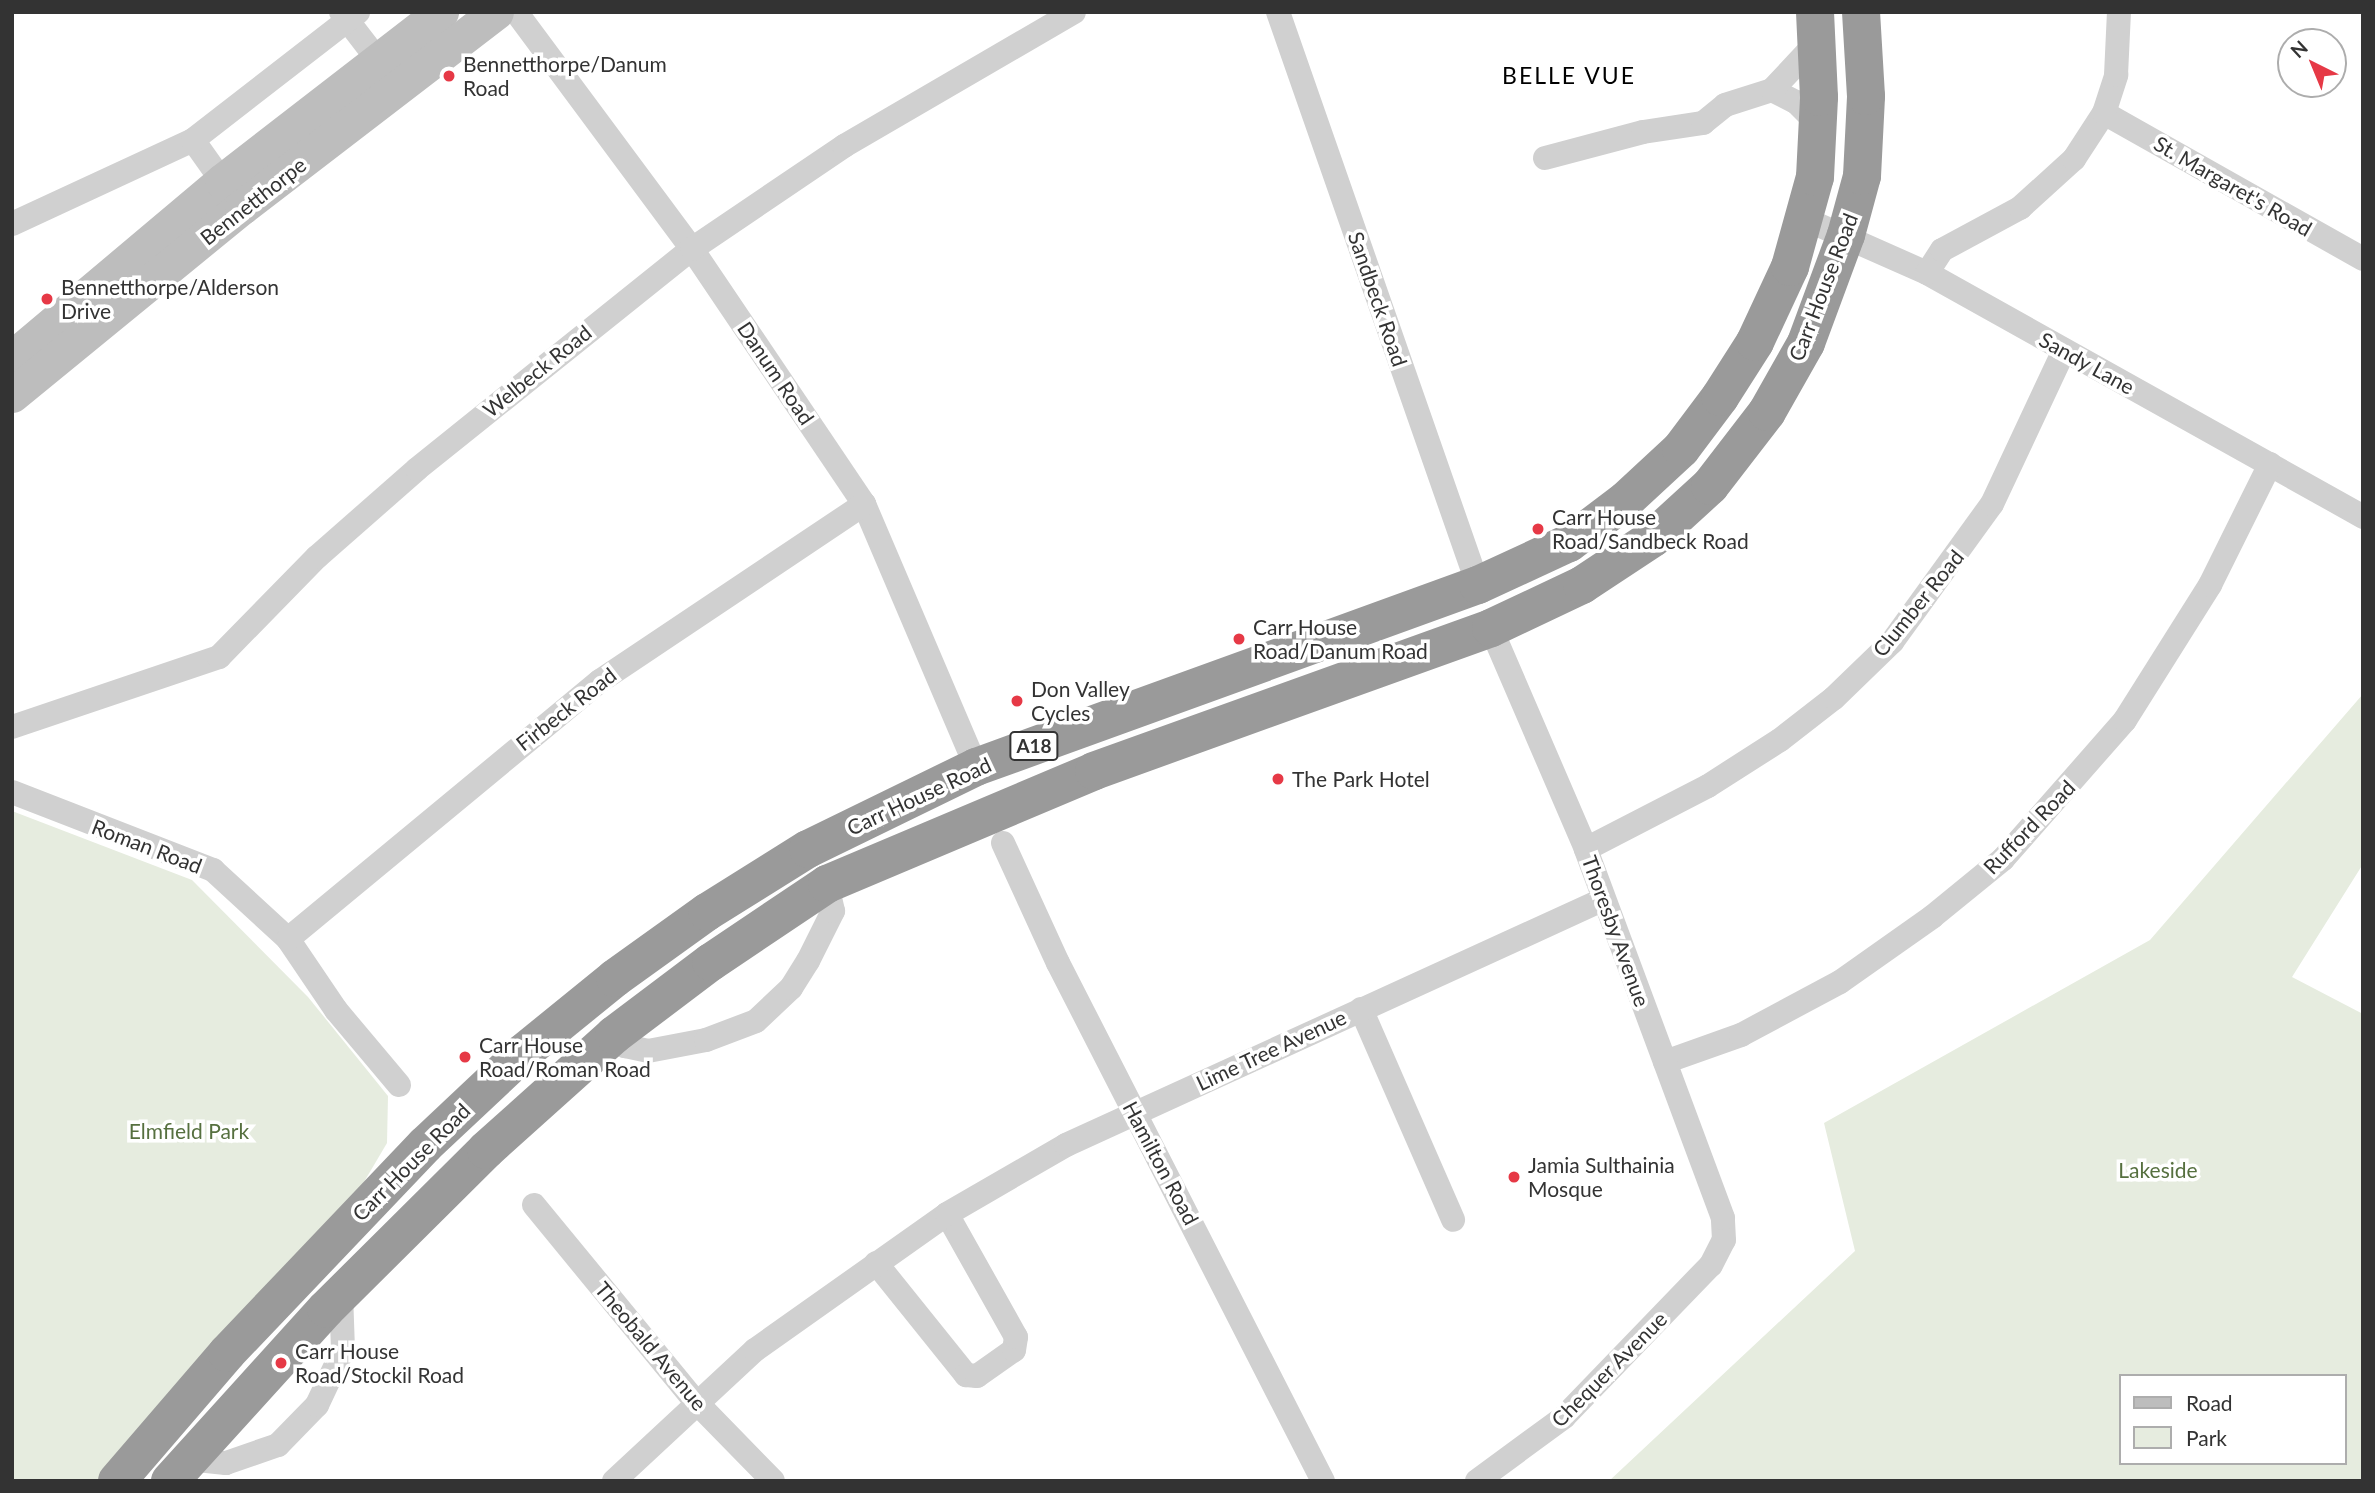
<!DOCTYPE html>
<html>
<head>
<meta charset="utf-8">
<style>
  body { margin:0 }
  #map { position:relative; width:2375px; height:1493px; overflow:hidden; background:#fff; font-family:Lato,sans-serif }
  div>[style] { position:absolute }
  .green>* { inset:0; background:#e6ecdf }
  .street>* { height:24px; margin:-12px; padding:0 12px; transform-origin:12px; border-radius:12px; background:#d0d0d0 }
  .secondary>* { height:35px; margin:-17.5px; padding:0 17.5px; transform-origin:17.5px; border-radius:17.5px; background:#bdbdbd }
  .highway>* { height:38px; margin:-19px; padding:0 19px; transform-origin:19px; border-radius:19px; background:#9a9a9a }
  .dots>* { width:19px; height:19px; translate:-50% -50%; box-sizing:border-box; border:4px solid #fff; border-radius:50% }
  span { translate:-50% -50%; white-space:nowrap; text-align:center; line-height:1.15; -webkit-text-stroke:7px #fff; paint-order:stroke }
  .shield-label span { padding:2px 5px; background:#fff; border:2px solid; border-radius:5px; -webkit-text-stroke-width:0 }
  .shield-label { font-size:19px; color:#333; font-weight:700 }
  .poi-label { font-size:21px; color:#333 }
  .left { translate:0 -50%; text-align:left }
  .street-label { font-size:21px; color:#333 }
  .park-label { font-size:21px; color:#56703f }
  .neighbourhood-label { font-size:23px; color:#000; letter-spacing:2px }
  .frame { position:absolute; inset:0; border:14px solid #333; pointer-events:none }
  .legend { position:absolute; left:2119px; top:1374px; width:228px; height:91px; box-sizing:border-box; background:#fff; border:2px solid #adadad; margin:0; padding:9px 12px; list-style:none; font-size:21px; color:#333 }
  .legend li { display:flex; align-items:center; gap:14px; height:35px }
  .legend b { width:35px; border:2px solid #adadad }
  .north { position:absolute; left:2277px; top:28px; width:70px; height:70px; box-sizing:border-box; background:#fff; border:2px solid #adadad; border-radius:50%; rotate:317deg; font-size:19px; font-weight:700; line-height:28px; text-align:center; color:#333 }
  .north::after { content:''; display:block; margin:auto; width:24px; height:32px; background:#e63946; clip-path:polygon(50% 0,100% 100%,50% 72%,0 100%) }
</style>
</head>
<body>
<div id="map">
  <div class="green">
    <i style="clip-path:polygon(evenodd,2363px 694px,2363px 864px,2292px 977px,2363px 1014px,2363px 1481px,1609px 1481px,1855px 1251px,1824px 1123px,2150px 940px,2363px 694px,2121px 1376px,2345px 1376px,2345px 1463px,2121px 1463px,2121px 1376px)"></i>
    <i style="clip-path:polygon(12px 811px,192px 880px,308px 997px,388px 1096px,387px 1143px,325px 1248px,117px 1481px,12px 1481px)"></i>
  </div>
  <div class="street">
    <i style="left:341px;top:12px;width:77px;rotate:52.4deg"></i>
    <i style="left:516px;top:12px;width:295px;rotate:53.4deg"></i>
    <i style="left:692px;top:249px;width:308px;rotate:56deg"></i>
    <i style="left:864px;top:504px;width:286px;rotate:66.9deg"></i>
    <i style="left:1278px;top:12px;width:607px;rotate:70.76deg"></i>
    <i style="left:1772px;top:90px;width:27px;rotate:27deg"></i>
    <i style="left:1796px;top:102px;width:31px;rotate:45deg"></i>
    <i style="left:2104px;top:113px;width:297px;rotate:29.4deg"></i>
    <i style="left:193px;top:140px;width:50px;rotate:54.7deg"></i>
    <i style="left:1545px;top:158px;width:101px;rotate:-14.9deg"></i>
    <i style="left:1643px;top:132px;width:61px;rotate:-8.5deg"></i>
    <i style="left:1703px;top:123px;width:28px;rotate:-39deg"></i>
    <i style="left:1725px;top:105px;width:49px;rotate:-17.7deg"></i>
    <i style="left:1772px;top:90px;width:64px;rotate:-46.9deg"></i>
    <i style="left:1805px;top:219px;width:133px;rotate:23.9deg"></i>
    <i style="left:1927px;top:273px;width:500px;rotate:29.2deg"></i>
    <i style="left:12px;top:224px;width:200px;rotate:-24.9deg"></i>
    <i style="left:193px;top:140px;width:209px;rotate:-37.8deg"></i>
    <i style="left:1927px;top:273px;width:27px;rotate:-57deg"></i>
    <i style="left:1942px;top:250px;width:89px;rotate:-28.3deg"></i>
    <i style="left:2020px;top:208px;width:73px;rotate:-42.2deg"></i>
    <i style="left:2074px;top:159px;width:55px;rotate:-56.9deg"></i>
    <i style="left:2104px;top:113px;width:40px;rotate:-72deg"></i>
    <i style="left:2116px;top:75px;width:63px;rotate:-87.3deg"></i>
    <i style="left:12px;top:727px;width:219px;rotate:-18.7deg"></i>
    <i style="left:219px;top:657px;width:140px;rotate:-45.6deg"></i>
    <i style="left:317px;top:557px;width:133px;rotate:-41.3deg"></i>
    <i style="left:417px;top:469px;width:352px;rotate:-38.7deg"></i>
    <i style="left:692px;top:249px;width:184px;rotate:-34.1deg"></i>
    <i style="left:844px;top:146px;width:266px;rotate:-30.2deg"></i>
    <i style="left:12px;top:792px;width:216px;rotate:21.2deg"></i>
    <i style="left:213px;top:870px;width:102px;rotate:42.6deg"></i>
    <i style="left:288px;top:939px;width:86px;rotate:55.9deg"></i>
    <i style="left:336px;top:1010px;width:98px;rotate:50deg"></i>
    <i style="left:1003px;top:843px;width:132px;rotate:65.4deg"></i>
    <i style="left:1058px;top:963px;width:582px;rotate:62.91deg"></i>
    <i style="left:1586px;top:849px;width:137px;rotate:-27.3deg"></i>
    <i style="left:1708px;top:786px;width:85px;rotate:-32.6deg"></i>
    <i style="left:1780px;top:740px;width:68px;rotate:-37.9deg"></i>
    <i style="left:1834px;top:698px;width:81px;rotate:-44deg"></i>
    <i style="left:1892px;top:642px;width:170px;rotate:-54.1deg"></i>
    <i style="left:1992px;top:504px;width:170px;rotate:-64.9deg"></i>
    <i style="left:288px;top:939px;width:405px;rotate:-39.6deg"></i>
    <i style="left:600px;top:681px;width:318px;rotate:-33.8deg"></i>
    <i style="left:1361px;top:1009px;width:230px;rotate:66.4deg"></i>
    <i style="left:614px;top:1035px;width:16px;rotate:45deg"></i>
    <i style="left:625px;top:1046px;width:24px;rotate:12deg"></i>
    <i style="left:648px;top:1051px;width:59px;rotate:-10.7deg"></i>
    <i style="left:706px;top:1040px;width:53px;rotate:-20.8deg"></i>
    <i style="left:756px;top:1021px;width:48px;rotate:-43.3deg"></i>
    <i style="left:791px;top:988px;width:32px;rotate:-58deg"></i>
    <i style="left:808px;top:961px;width:56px;rotate:-63.4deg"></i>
    <i style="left:833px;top:911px;width:28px;rotate:-103deg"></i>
    <i style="left:1665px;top:1062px;width:81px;rotate:-19.6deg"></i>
    <i style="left:1741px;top:1035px;width:112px;rotate:-28.2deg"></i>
    <i style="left:1840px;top:982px;width:113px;rotate:-35.2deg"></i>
    <i style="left:1932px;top:917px;width:92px;rotate:-39.2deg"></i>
    <i style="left:2003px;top:859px;width:185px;rotate:-48.7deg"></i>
    <i style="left:2125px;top:720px;width:160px;rotate:-57.8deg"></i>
    <i style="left:2210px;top:585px;width:135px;rotate:-63.6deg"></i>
    <i style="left:534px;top:1205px;width:255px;rotate:50.6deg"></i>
    <i style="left:696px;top:1402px;width:110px;rotate:45.7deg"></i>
    <i style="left:876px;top:1263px;width:144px;rotate:51.2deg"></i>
    <i style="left:966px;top:1375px;width:11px;rotate:5deg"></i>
    <i style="left:977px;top:1376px;width:45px;rotate:-35.1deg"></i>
    <i style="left:1014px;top:1350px;width:13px;rotate:-81deg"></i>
    <i style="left:1016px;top:1337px;width:141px;rotate:-119.3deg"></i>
    <i style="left:187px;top:1459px;width:39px;rotate:6deg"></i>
    <i style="left:226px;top:1463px;width:55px;rotate:-19.1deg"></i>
    <i style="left:278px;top:1445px;width:56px;rotate:-45.7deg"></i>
    <i style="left:317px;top:1405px;width:61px;rotate:-64.7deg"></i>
    <i style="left:343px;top:1350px;width:56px;rotate:-92deg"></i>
    <i style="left:614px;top:1481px;width:192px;rotate:-42.9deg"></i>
    <i style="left:755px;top:1350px;width:235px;rotate:-35.3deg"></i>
    <i style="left:947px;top:1214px;width:138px;rotate:-30.1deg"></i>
    <i style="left:1066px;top:1145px;width:589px;rotate:-24.56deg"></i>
    <i style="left:1477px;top:1481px;width:108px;rotate:-36.3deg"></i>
    <i style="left:1564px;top:1417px;width:211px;rotate:-46deg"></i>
    <i style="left:1711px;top:1265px;width:28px;rotate:-63deg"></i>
    <i style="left:1724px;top:1240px;width:22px;rotate:-93deg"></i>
    <i style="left:1723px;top:1218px;width:394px;rotate:-110.4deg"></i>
    <i style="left:1586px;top:849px;width:241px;rotate:-113.3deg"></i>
  </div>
  <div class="secondary">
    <i style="left:12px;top:358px;width:275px;rotate:-40.1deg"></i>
    <i style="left:222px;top:181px;width:277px;rotate:-37.7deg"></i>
    <i style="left:12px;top:395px;width:297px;rotate:-39.3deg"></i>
    <i style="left:242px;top:207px;width:320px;rotate:-37.5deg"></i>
  </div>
  <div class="highway">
    <i style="left:117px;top:1481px;width:169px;rotate:-49.3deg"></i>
    <i style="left:227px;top:1353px;width:287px;rotate:-46.4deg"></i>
    <i style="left:425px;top:1145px;width:136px;rotate:-43.2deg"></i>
    <i style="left:524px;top:1052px;width:117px;rotate:-39.1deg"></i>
    <i style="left:615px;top:978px;width:113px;rotate:-35.7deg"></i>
    <i style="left:707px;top:912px;width:119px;rotate:-32deg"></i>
    <i style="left:808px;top:849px;width:187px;rotate:-26deg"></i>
    <i style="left:976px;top:767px;width:534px;rotate:-19.93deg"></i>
    <i style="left:1478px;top:585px;width:100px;rotate:-24.8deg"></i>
    <i style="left:1569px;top:543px;width:71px;rotate:-37deg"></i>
    <i style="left:1626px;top:500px;width:75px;rotate:-42.8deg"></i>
    <i style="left:1681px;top:449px;width:65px;rotate:-53.1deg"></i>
    <i style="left:1720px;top:397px;width:65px;rotate:-57.5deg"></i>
    <i style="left:1755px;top:342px;width:83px;rotate:-65deg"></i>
    <i style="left:1790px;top:267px;width:93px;rotate:-74.5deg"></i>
    <i style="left:1815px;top:177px;width:80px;rotate:-87.1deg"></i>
    <i style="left:1819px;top:97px;width:85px;rotate:-92.7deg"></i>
    <i style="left:170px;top:1481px;width:232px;rotate:-47.8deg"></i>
    <i style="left:326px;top:1309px;width:226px;rotate:-44.8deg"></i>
    <i style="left:486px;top:1150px;width:172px;rotate:-41.9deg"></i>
    <i style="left:614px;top:1035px;width:121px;rotate:-37deg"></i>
    <i style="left:711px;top:962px;width:140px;rotate:-33.9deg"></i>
    <i style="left:827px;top:884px;width:290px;rotate:-22.9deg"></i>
    <i style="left:1094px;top:771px;width:422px;rotate:-19.8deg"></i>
    <i style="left:1491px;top:628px;width:101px;rotate:-25.3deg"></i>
    <i style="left:1582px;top:585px;width:85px;rotate:-33.5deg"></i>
    <i style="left:1653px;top:538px;width:77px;rotate:-42.4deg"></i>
    <i style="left:1710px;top:486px;width:93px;rotate:-52.4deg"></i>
    <i style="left:1767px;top:412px;width:79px;rotate:-60.5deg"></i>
    <i style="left:1806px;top:343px;width:115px;rotate:-69.7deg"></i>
    <i style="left:1846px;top:235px;width:61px;rotate:-74.8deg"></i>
    <i style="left:1862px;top:176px;width:80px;rotate:-87.1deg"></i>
    <i style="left:1866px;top:96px;width:84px;rotate:-93.4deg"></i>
  </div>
  <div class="dots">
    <i style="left:449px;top:76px;background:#e63946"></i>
    <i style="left:47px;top:299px;background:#e63946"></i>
    <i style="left:1538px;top:529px;background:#e63946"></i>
    <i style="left:1239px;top:639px;background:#e63946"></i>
    <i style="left:1017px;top:701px;background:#e63946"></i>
    <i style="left:1278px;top:779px;background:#e63946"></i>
    <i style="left:465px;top:1057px;background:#e63946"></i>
    <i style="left:1514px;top:1177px;background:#e63946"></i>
    <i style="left:281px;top:1363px;background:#e63946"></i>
  </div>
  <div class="shield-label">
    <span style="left:1034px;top:746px">A18</span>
  </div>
  <div class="poi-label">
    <span class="left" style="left:463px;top:76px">Bennetthorpe/Danum<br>Road</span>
    <span class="left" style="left:61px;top:299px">Bennetthorpe/Alderson<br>Drive</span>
    <span class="left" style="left:1552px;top:529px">Carr House<br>Road/Sandbeck Road</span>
    <span class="left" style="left:1253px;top:639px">Carr House<br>Road/Danum Road</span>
    <span class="left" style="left:1031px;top:701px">Don Valley<br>Cycles</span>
    <span class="left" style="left:1292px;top:779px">The Park Hotel</span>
    <span class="left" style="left:479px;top:1057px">Carr House<br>Road/Roman Road</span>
    <span class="left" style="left:1528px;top:1177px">Jamia Sulthainia<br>Mosque</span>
    <span class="left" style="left:295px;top:1363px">Carr House<br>Road/Stockil Road</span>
  </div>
  <div class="street-label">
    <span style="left:2233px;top:186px;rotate:30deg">St. Margaret's Road</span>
    <span style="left:253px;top:201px;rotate:-38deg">Bennetthorpe</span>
    <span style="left:1823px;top:287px;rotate:-69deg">Carr House Road</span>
    <span style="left:1378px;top:299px;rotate:71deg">Sandbeck Road</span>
    <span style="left:2087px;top:363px;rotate:29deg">Sandy Lane</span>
    <span style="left:537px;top:371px;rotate:-39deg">Welbeck Road</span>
    <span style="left:776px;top:373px;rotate:56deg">Danum Road</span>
    <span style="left:1918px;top:603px;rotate:-51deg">Clumber Road</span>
    <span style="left:566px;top:709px;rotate:-38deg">Firbeck Road</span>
    <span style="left:919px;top:796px;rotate:-25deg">Carr House Road</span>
    <span style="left:2029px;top:827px;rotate:-46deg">Rufford Road</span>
    <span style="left:147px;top:846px;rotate:21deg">Roman Road</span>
    <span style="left:1616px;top:931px;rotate:70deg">Thoresby Avenue</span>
    <span style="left:1271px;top:1050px;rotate:-25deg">Lime Tree Avenue</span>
    <span style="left:411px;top:1162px;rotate:-45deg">Carr House Road</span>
    <span style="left:1161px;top:1163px;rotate:62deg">Hamilton Road</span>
    <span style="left:651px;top:1346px;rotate:50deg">Theobald Avenue</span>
    <span style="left:1609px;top:1369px;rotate:-45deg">Chequer Avenue</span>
  </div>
  <div class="park-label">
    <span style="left:189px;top:1131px">Elmfield Park</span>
    <span style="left:2158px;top:1170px">Lakeside</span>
  </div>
  <div class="neighbourhood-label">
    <span style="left:1569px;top:75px">BELLE VUE</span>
  </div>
  <div class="frame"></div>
  <ul class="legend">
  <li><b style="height:9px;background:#bdbdbd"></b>Road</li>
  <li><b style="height:19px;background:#e6ecdf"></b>Park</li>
  </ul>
  <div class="north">N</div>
</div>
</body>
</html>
